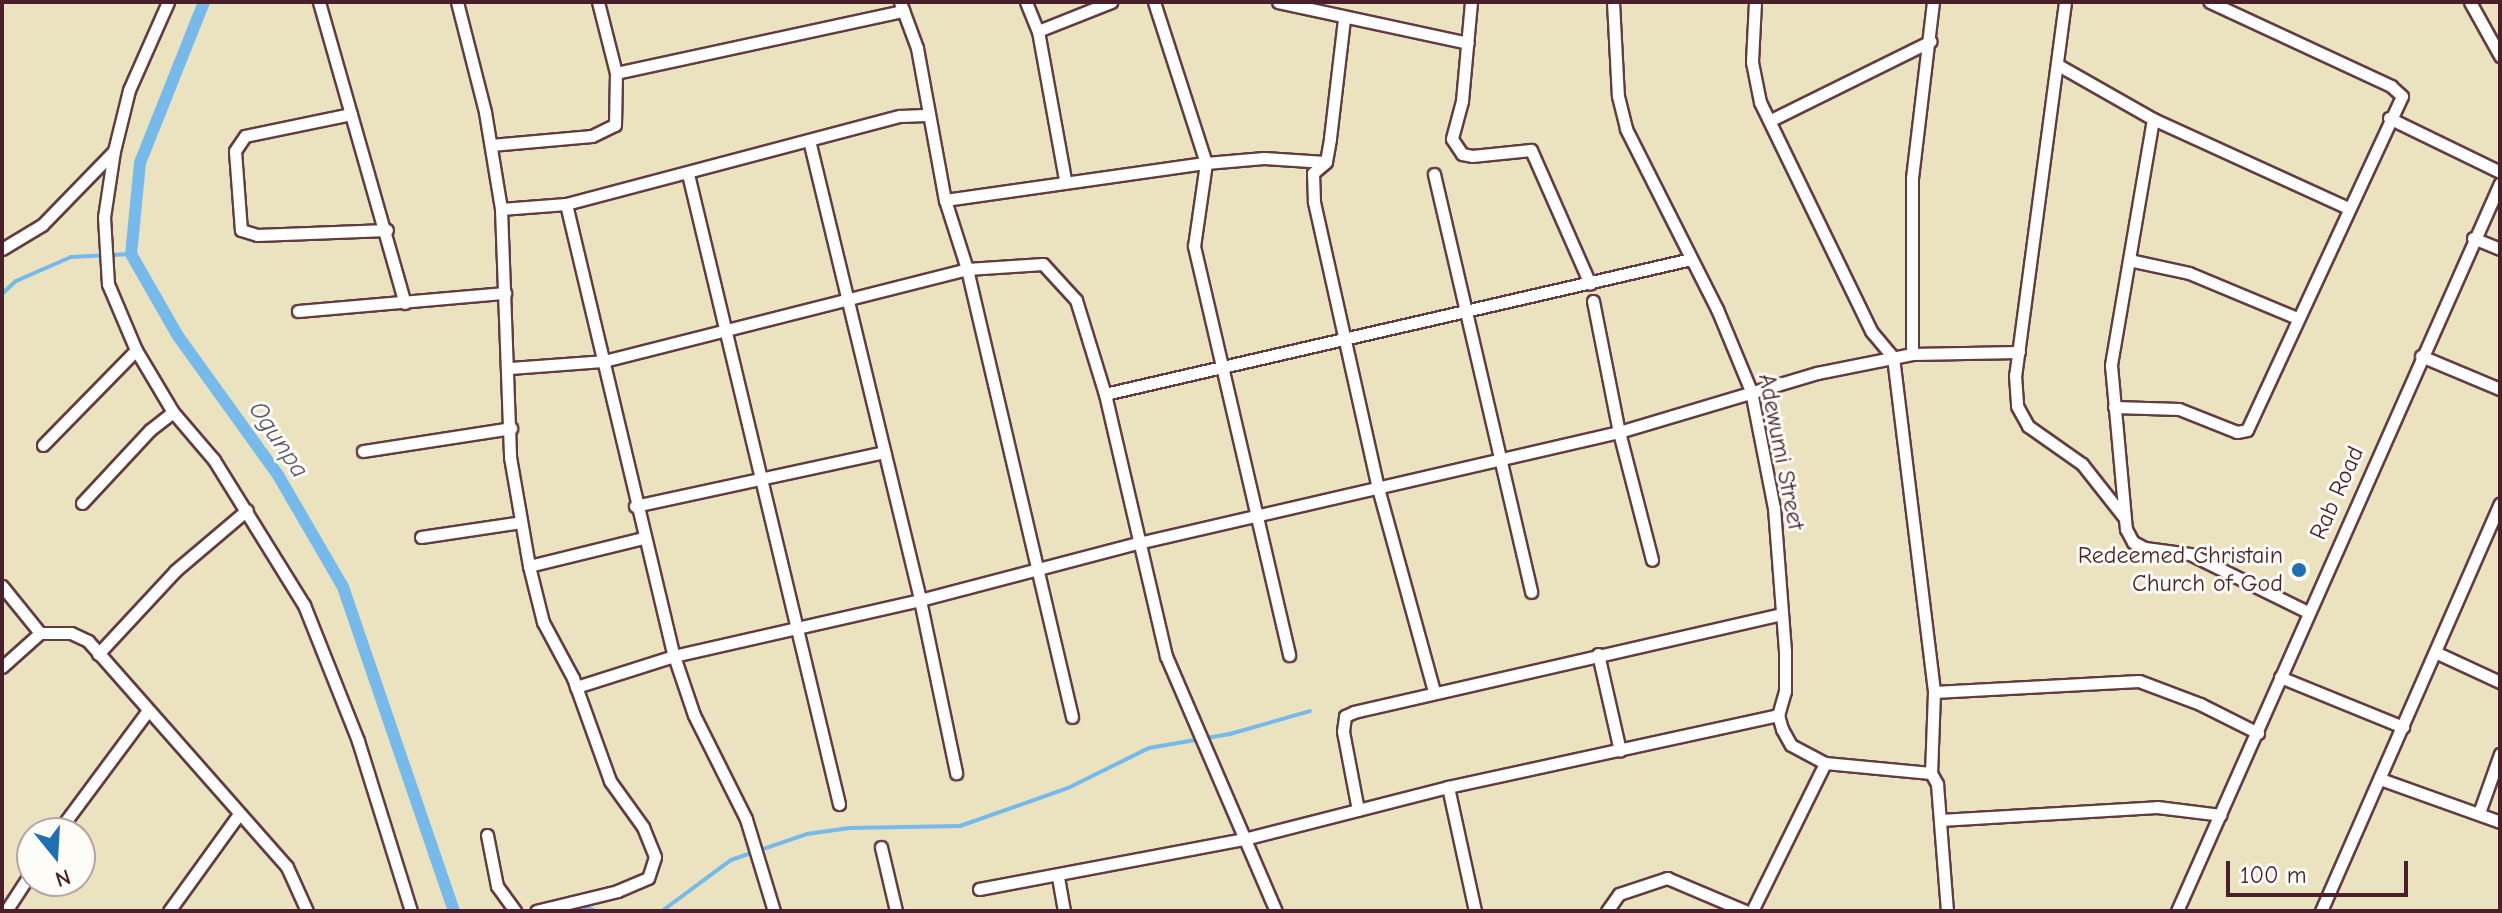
<!DOCTYPE html>
<html>
<head>
<meta charset="utf-8">
<style>
  body { margin:0 }
  #map { position:relative; width:2502px; height:913px; overflow:hidden; background:#ebe2c0; font-family:"Comic Neue",sans-serif }
  div>[style] { position:absolute }
  .stream>* { height:4px; margin:-2px; padding:0 2px; transform-origin:2px; border-radius:2px; background:#75baeb }
  .canal>* { height:12px; margin:-6px; padding:0 6px; transform-origin:6px; border-radius:6px; background:#75baeb }
  .roads { filter:drop-shadow(2px 0 #623c41) drop-shadow(-2px 0 #623c41) drop-shadow(0 2px #623c41) drop-shadow(0 -2px #623c41) }
  .minor>* { height:11px; margin:-5.5px; padding:0 5.5px; transform-origin:5.5px; border-radius:5.5px; background:#fff }
  .dots>* { width:22px; height:22px; translate:-50% -50%; box-sizing:border-box; border:4px solid #fdfcf7; border-radius:50% }
  span { translate:-50% -50%; white-space:nowrap; text-align:center; line-height:1.15; -webkit-text-stroke:6px #fdfcf7; paint-order:stroke }
  .street-label { font-size:24px; color:#4a1f2b }
  .poi-label { font-size:24px; color:#4a1f2b }
  .right { translate:-100% -50%; text-align:right }
  .water-label { font-size:26px; color:#59556e; font-style:italic }
  .frame { position:absolute; inset:0; border:4px solid #4a1f2b; pointer-events:none }
  .north { position:absolute; left:16px; top:817px; width:80px; height:80px; box-sizing:border-box; background:#fdfcf7; border:2px solid #b5a4a5; border-radius:50%; rotate:162deg; font-size:22px; font-weight:700; line-height:32px; text-align:center; color:#4a1f2b }
  .north::after { content:''; display:block; margin:auto; width:28px; height:36px; background:#1f6fb2; clip-path:polygon(50% 0,100% 100%,50% 72%,0 100%) }
  .scale { position:absolute; left:2226px; top:861px; width:182px; height:36px; box-sizing:border-box; border:4px solid #4a1f2b; border-top:0; padding-left:10px; font-size:24px; line-height:28px; white-space:nowrap; color:#4a1f2b; -webkit-text-stroke:6px #fdfcf7; paint-order:stroke }
</style>
</head>
<body>
<div id="map">
  <div class="stream">
    <i style="left:2px;top:294px;width:19px;rotate:-43deg"></i>
    <i style="left:16px;top:281px;width:60px;rotate:-23.6deg"></i>
    <i style="left:71px;top:257px;width:60px;rotate:-2.9deg"></i>
    <i style="left:576px;top:904px;width:21px;rotate:19deg"></i>
    <i style="left:662px;top:911px;width:86px;rotate:-36.5deg"></i>
    <i style="left:731px;top:860px;width:80px;rotate:-18.9deg"></i>
    <i style="left:807px;top:834px;width:43px;rotate:-7.9deg"></i>
    <i style="left:850px;top:828px;width:110px;rotate:-1deg"></i>
    <i style="left:960px;top:826px;width:114px;rotate:-19.4deg"></i>
    <i style="left:1068px;top:788px;width:90px;rotate:-26.3deg"></i>
    <i style="left:1149px;top:748px;width:82px;rotate:-9.8deg"></i>
    <i style="left:1230px;top:734px;width:83px;rotate:-16deg"></i>
  </div>
  <div class="canal">
    <i style="left:204px;top:2px;width:173px;rotate:111.7deg"></i>
    <i style="left:140px;top:163px;width:91px;rotate:95.6deg"></i>
    <i style="left:131px;top:254px;width:95px;rotate:60.2deg"></i>
    <i style="left:178px;top:336px;width:171px;rotate:54.3deg"></i>
    <i style="left:278px;top:475px;width:129px;rotate:59.9deg"></i>
    <i style="left:343px;top:587px;width:342px;rotate:71.1deg"></i>
  </div>
  <div class="roads">
    <div class="minor">
      <i style="left:168px;top:2px;width:96px;rotate:113.9deg"></i>
      <i style="left:129px;top:90px;width:63px;rotate:103.8deg"></i>
      <i style="left:114px;top:151px;width:67px;rotate:98.6deg"></i>
      <i style="left:104px;top:217px;width:67px;rotate:86.6deg"></i>
      <i style="left:108px;top:284px;width:72px;rotate:67deg"></i>
      <i style="left:136px;top:350px;width:72px;rotate:59.2deg"></i>
      <i style="left:173px;top:412px;width:63px;rotate:49.5deg"></i>
      <i style="left:214px;top:460px;width:171px;rotate:58.2deg"></i>
      <i style="left:304px;top:605px;width:146px;rotate:68.3deg"></i>
      <i style="left:358px;top:741px;width:178px;rotate:72.7deg"></i>
      <i style="left:319px;top:2px;width:313px;rotate:74.1deg"></i>
      <i style="left:457px;top:2px;width:114px;rotate:75.7deg"></i>
      <i style="left:485px;top:112px;width:98px;rotate:80.6deg"></i>
      <i style="left:501px;top:209px;width:248px;rotate:87.9deg"></i>
      <i style="left:510px;top:457px;width:111px;rotate:80.1deg"></i>
      <i style="left:529px;top:566px;width:58px;rotate:76deg"></i>
      <i style="left:543px;top:622px;width:64px;rotate:61.8deg"></i>
      <i style="left:573px;top:678px;width:109px;rotate:70.2deg"></i>
      <i style="left:610px;top:781px;width:57px;rotate:54.3deg"></i>
      <i style="left:643px;top:827px;width:32px;rotate:68deg"></i>
      <i style="left:655px;top:857px;width:22px;rotate:108deg"></i>
      <i style="left:648px;top:878px;width:33px;rotate:157deg"></i>
      <i style="left:618px;top:891px;width:84px;rotate:166.3deg"></i>
      <i style="left:900px;top:2px;width:49px;rotate:69.7deg"></i>
      <i style="left:917px;top:48px;width:155px;rotate:79.6deg"></i>
      <i style="left:945px;top:200px;width:72px;rotate:72.3deg"></i>
      <i style="left:967px;top:269px;width:460px;rotate:76.8deg"></i>
      <i style="left:1026px;top:2px;width:31px;rotate:68deg"></i>
      <i style="left:1038px;top:31px;width:151px;rotate:79.7deg"></i>
      <i style="left:1154px;top:2px;width:169px;rotate:72.1deg"></i>
      <i style="left:1206px;top:163px;width:84px;rotate:98.2deg"></i>
      <i style="left:1194px;top:246px;width:420px;rotate:76.9deg"></i>
      <i style="left:1278px;top:2px;width:194px;rotate:12.2deg"></i>
      <i style="left:1471px;top:2px;width:99px;rotate:95.2deg"></i>
      <i style="left:1462px;top:101px;width:39px;rotate:105deg"></i>
      <i style="left:1452px;top:139px;width:18px;rotate:56deg"></i>
      <i style="left:1462px;top:154px;width:10px;rotate:11deg"></i>
      <i style="left:1472px;top:156px;width:59px;rotate:-5.8deg"></i>
      <i style="left:1531px;top:150px;width:146px;rotate:66.2deg"></i>
      <i style="left:1613px;top:2px;width:94px;rotate:87deg"></i>
      <i style="left:1618px;top:96px;width:34px;rotate:76deg"></i>
      <i style="left:1626px;top:129px;width:202px;rotate:63.2deg"></i>
      <i style="left:1717px;top:309px;width:89px;rotate:67.5deg"></i>
      <i style="left:1751px;top:391px;width:119px;rotate:78.9deg"></i>
      <i style="left:1774px;top:508px;width:144px;rotate:85.6deg"></i>
      <i style="left:1785px;top:652px;width:39px;rotate:90deg"></i>
      <i style="left:1785px;top:691px;width:25px;rotate:106deg"></i>
      <i style="left:1778px;top:715px;width:15px;rotate:74deg"></i>
      <i style="left:1782px;top:729px;width:18px;rotate:61deg"></i>
      <i style="left:1791px;top:745px;width:38px;rotate:28deg"></i>
      <i style="left:1825px;top:763px;width:106px;rotate:5.4deg"></i>
      <i style="left:1931px;top:773px;width:13px;rotate:61deg"></i>
      <i style="left:1937px;top:784px;width:127px;rotate:85.5deg"></i>
      <i style="left:1755px;top:2px;width:60px;rotate:92.9deg"></i>
      <i style="left:1752px;top:62px;width:41px;rotate:78.7deg"></i>
      <i style="left:1760px;top:102px;width:254px;rotate:64.1deg"></i>
      <i style="left:1871px;top:331px;width:34px;rotate:50deg"></i>
      <i style="left:1893px;top:357px;width:337px;rotate:83deg"></i>
      <i style="left:1934px;top:692px;width:81px;rotate:92.1deg"></i>
      <i style="left:2065px;top:2px;width:376px;rotate:97.6deg"></i>
      <i style="left:2015px;top:375px;width:31px;rotate:86deg"></i>
      <i style="left:2017px;top:406px;width:23px;rotate:61deg"></i>
      <i style="left:2028px;top:426px;width:66px;rotate:35.1deg"></i>
      <i style="left:2082px;top:464px;width:66px;rotate:51.7deg"></i>
      <i style="left:2470px;top:2px;width:62px;rotate:60.9deg"></i>
      <i style="left:1344px;top:19px;width:121px;rotate:96.7deg"></i>
      <i style="left:1330px;top:139px;width:23px;rotate:100deg"></i>
      <i style="left:1326px;top:162px;width:17px;rotate:140deg"></i>
      <i style="left:1313px;top:173px;width:29px;rotate:88deg"></i>
      <i style="left:1314px;top:202px;width:293px;rotate:77.4deg"></i>
      <i style="left:1378px;top:488px;width:212px;rotate:74.6deg"></i>
      <i style="left:1038px;top:31px;width:79px;rotate:-21.7deg"></i>
      <i style="left:2058px;top:65px;width:109px;rotate:29.6deg"></i>
      <i style="left:2153px;top:119px;width:212px;rotate:24.5deg"></i>
      <i style="left:616px;top:73px;width:294px;rotate:-12.2deg"></i>
      <i style="left:351px;top:114px;width:108px;rotate:168.3deg"></i>
      <i style="left:245px;top:136px;width:18px;rotate:124deg"></i>
      <i style="left:235px;top:151px;width:79px;rotate:85.7deg"></i>
      <i style="left:241px;top:230px;width:17px;rotate:17deg"></i>
      <i style="left:257px;top:235px;width:130px;rotate:-2.2deg"></i>
      <i style="left:2389px;top:118px;width:123px;rotate:25.9deg"></i>
      <i style="left:2153px;top:119px;width:250px;rotate:99.7deg"></i>
      <i style="left:2111px;top:365px;width:165px;rotate:84.8deg"></i>
      <i style="left:2126px;top:529px;width:15px;rotate:62deg"></i>
      <i style="left:2133px;top:542px;width:13px;rotate:27deg"></i>
      <i style="left:2145px;top:548px;width:45px;rotate:7.6deg"></i>
      <i style="left:2190px;top:554px;width:131px;rotate:26.2deg"></i>
      <i style="left:1771px;top:120px;width:178px;rotate:-26.3deg"></i>
      <i style="left:809px;top:140px;width:473px;rotate:76.4deg"></i>
      <i style="left:920px;top:600px;width:177px;rotate:78.2deg"></i>
      <i style="left:491px;top:145px;width:101px;rotate:-5.1deg"></i>
      <i style="left:592px;top:136px;width:25px;rotate:-26deg"></i>
      <i style="left:615px;top:125px;width:52px;rotate:-88.9deg"></i>
      <i style="left:616px;top:73px;width:73px;rotate:-104.2deg"></i>
      <i style="left:688px;top:174px;width:648px;rotate:76.52deg"></i>
      <i style="left:1434px;top:174px;width:429px;rotate:76.9deg"></i>
      <i style="left:945px;top:200px;width:264px;rotate:-8.1deg"></i>
      <i style="left:1206px;top:163px;width:58px;rotate:-4.9deg"></i>
      <i style="left:1264px;top:158px;width:61px;rotate:3.8deg"></i>
      <i style="left:566px;top:204px;width:465px;rotate:76.6deg"></i>
      <i style="left:674px;top:656px;width:62px;rotate:71.3deg"></i>
      <i style="left:694px;top:715px;width:116px;rotate:63.4deg"></i>
      <i style="left:746px;top:819px;width:96px;rotate:73.1deg"></i>
      <i style="left:501px;top:209px;width:65px;rotate:-4.4deg"></i>
      <i style="left:566px;top:204px;width:345px;rotate:-14.8deg"></i>
      <i style="left:900px;top:116px;width:26px;rotate:-2deg"></i>
      <i style="left:2473px;top:238px;width:29px;rotate:22deg"></i>
      <i style="left:2px;top:249px;width:47px;rotate:-31deg"></i>
      <i style="left:42px;top:225px;width:102px;rotate:-45.8deg"></i>
      <i style="left:2129px;top:260px;width:61px;rotate:12.2deg"></i>
      <i style="left:2189px;top:273px;width:117px;rotate:22.6deg"></i>
      <i style="left:1593px;top:301px;width:134px;rotate:78.8deg"></i>
      <i style="left:1619px;top:432px;width:132px;rotate:75.5deg"></i>
      <i style="left:298px;top:311px;width:208px;rotate:-5deg"></i>
      <i style="left:1912px;top:354px;width:176px;rotate:-90deg"></i>
      <i style="left:1912px;top:178px;width:177px;rotate:-83.2deg"></i>
      <i style="left:2421px;top:356px;width:86px;rotate:22.7deg"></i>
      <i style="left:509px;top:368px;width:95px;rotate:-4.2deg"></i>
      <i style="left:604px;top:361px;width:374px;rotate:-14.2deg"></i>
      <i style="left:967px;top:269px;width:76px;rotate:-3.8deg"></i>
      <i style="left:1043px;top:264px;width:49px;rotate:47.5deg"></i>
      <i style="left:1076px;top:300px;width:98px;rotate:72.9deg"></i>
      <i style="left:1105px;top:394px;width:269px;rotate:76.9deg"></i>
      <i style="left:1166px;top:656px;width:278px;rotate:66.7deg"></i>
      <i style="left:1105px;top:394px;width:601px;rotate:-12.97deg"></i>
      <i style="left:2114px;top:407px;width:65px;rotate:1.8deg"></i>
      <i style="left:2179px;top:409px;width:62px;rotate:21.6deg"></i>
      <i style="left:2237px;top:432px;width:10px;rotate:-11deg"></i>
      <i style="left:2247px;top:430px;width:368px;rotate:-65.1deg"></i>
      <i style="left:2402px;top:96px;width:15px;rotate:-138deg"></i>
      <i style="left:2391px;top:86px;width:200px;rotate:-155.1deg"></i>
      <i style="left:43px;top:445px;width:133px;rotate:-45.6deg"></i>
      <i style="left:363px;top:451px;width:150px;rotate:-8.8deg"></i>
      <i style="left:82px;top:503px;width:100px;rotate:-47deg"></i>
      <i style="left:150px;top:430px;width:29px;rotate:-38deg"></i>
      <i style="left:635px;top:506px;width:255px;rotate:-12.2deg"></i>
      <i style="left:421px;top:537px;width:101px;rotate:-8.5deg"></i>
      <i style="left:529px;top:566px;width:117px;rotate:-13.8deg"></i>
      <i style="left:2px;top:586px;width:60px;rotate:51deg"></i>
      <i style="left:2435px;top:652px;width:72px;rotate:24.8deg"></i>
      <i style="left:98px;top:654px;width:113px;rotate:-47.1deg"></i>
      <i style="left:175px;top:571px;width:94px;rotate:-40.3deg"></i>
      <i style="left:1598px;top:654px;width:99px;rotate:77.2deg"></i>
      <i style="left:2px;top:667px;width:51px;rotate:-41.8deg"></i>
      <i style="left:40px;top:633px;width:31px"></i>
      <i style="left:71px;top:633px;width:19px;rotate:25deg"></i>
      <i style="left:88px;top:641px;width:301px;rotate:48.6deg"></i>
      <i style="left:287px;top:867px;width:48px;rotate:65.6deg"></i>
      <i style="left:2280px;top:677px;width:133px;rotate:22.1deg"></i>
      <i style="left:576px;top:687px;width:103px;rotate:-17.6deg"></i>
      <i style="left:674px;top:656px;width:252px;rotate:-12.8deg"></i>
      <i style="left:920px;top:600px;width:225px;rotate:-14.7deg"></i>
      <i style="left:1138px;top:543px;width:494px;rotate:-13deg"></i>
      <i style="left:1619px;top:432px;width:207px;rotate:-16.6deg"></i>
      <i style="left:1817px;top:373px;width:97px;rotate:-11.3deg"></i>
      <i style="left:1912px;top:354px;width:107px;rotate:-1.1deg"></i>
      <i style="left:1934px;top:692px;width:205px;rotate:-3.1deg"></i>
      <i style="left:2139px;top:681px;width:65px;rotate:20.7deg"></i>
      <i style="left:2200px;top:704px;width:65px;rotate:26.6deg"></i>
      <i style="left:2383px;top:780px;width:124px;rotate:19.7deg"></i>
      <i style="left:1448px;top:787px;width:127px;rotate:77.7deg"></i>
      <i style="left:1358px;top:810px;width:80px;rotate:-100.8deg"></i>
      <i style="left:1343px;top:731px;width:15px;rotate:-82deg"></i>
      <i style="left:1345px;top:716px;width:10px;rotate:-24deg"></i>
      <i style="left:1354px;top:712px;width:436px;rotate:-12.9deg"></i>
      <i style="left:2479px;top:813px;width:63px;rotate:-70.4deg"></i>
      <i style="left:1940px;top:820px;width:217px;rotate:-3.4deg"></i>
      <i style="left:2157px;top:807px;width:64px;rotate:7.1deg"></i>
      <i style="left:57px;top:833px;width:149px;rotate:-53.4deg"></i>
      <i style="left:487px;top:835px;width:52px;rotate:78.9deg"></i>
      <i style="left:497px;top:886px;width:31px;rotate:54deg"></i>
      <i style="left:881px;top:847px;width:66px;rotate:76.8deg"></i>
      <i style="left:1058px;top:877px;width:35px;rotate:80deg"></i>
      <i style="left:979px;top:889px;width:270px;rotate:-10.7deg"></i>
      <i style="left:1244px;top:839px;width:211px;rotate:-14.3deg"></i>
      <i style="left:1448px;top:787px;width:338px;rotate:-12.3deg"></i>
      <i style="left:6px;top:911px;width:48px;rotate:-57deg"></i>
      <i style="left:169px;top:911px;width:120px;rotate:-54.2deg"></i>
      <i style="left:1607px;top:911px;width:21px;rotate:-55deg"></i>
      <i style="left:1619px;top:894px;width:51px;rotate:-18.4deg"></i>
      <i style="left:1667px;top:878px;width:85px;rotate:22.9deg"></i>
      <i style="left:1752px;top:911px;width:165px;rotate:-63.7deg"></i>
      <i style="left:2177px;top:911px;width:796px;rotate:-66.07deg"></i>
      <i style="left:2321px;top:911px;width:445px;rotate:-66.3deg"></i>
    </div>
  </div>
  <div class="dots">
    <i style="left:2299px;top:570px;background:#1f6fb2"></i>
  </div>
  <div class="street-label">
    <span style="left:1781px;top:452px;rotate:79deg">Adewumi Street</span>
    <span style="left:2337px;top:493px;rotate:-66deg">Rab Road</span>
  </div>
  <div class="poi-label">
    <span class="right" style="left:2283px;top:570px">Redeemed Christain<br>Church of God</span>
  </div>
  <div class="water-label">
    <span style="left:278px;top:440px;rotate:56deg">Ogunpa</span>
  </div>
  <div class="frame"></div>
  <div class="north">N</div>
  <div class="scale">100 m</div>
</div>
</body>
</html>
